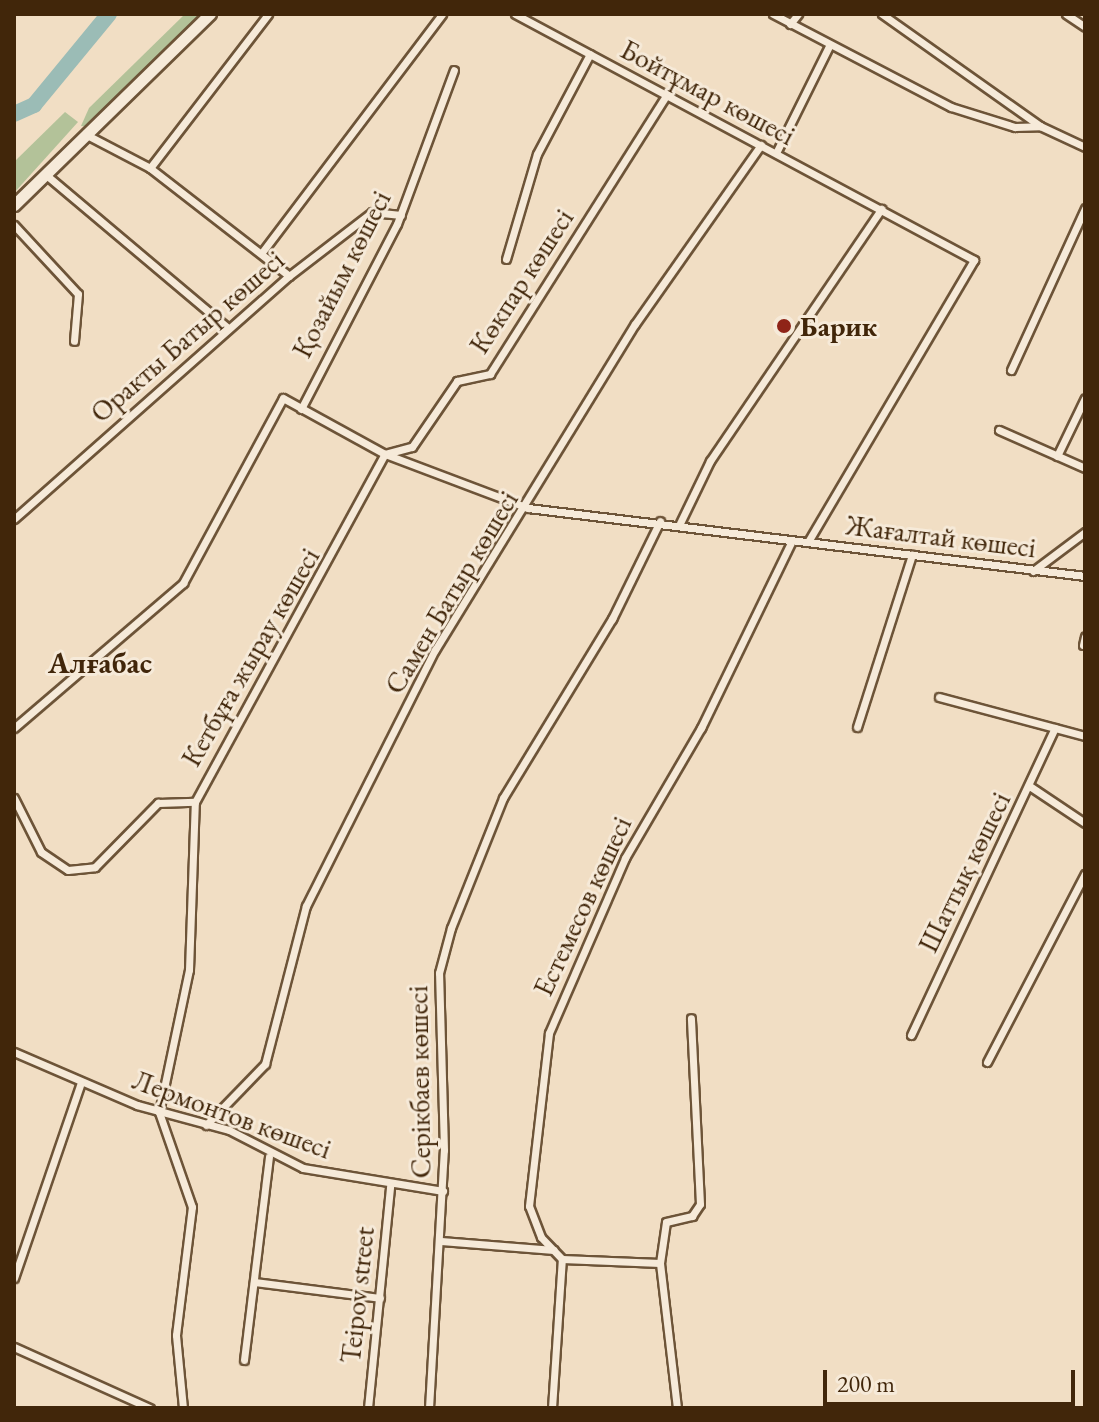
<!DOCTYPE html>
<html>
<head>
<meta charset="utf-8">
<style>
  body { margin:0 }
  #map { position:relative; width:1099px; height:1422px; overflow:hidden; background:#f1dec4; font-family:"EB Garamond",serif }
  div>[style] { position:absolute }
  .green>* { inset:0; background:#b3c299 }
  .river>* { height:16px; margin:-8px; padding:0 8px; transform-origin:8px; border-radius:8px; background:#9bbcb6 }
  .roads { filter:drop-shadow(2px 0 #6d5438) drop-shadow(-2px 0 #6d5438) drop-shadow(0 2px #6d5438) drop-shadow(0 -2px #6d5438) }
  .street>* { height:7px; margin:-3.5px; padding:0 3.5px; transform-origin:3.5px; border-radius:3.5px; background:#f6ead9 }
  .secondary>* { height:11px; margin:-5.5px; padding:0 5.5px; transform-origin:5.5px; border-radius:5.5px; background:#f6ead9 }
  .dots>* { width:22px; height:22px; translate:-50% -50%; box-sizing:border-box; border:4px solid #f6ead9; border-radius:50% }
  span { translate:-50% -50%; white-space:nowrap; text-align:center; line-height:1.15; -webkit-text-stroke:6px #f6ead9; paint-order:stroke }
  .street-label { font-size:28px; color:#41260a }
  .poi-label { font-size:28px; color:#41260a; font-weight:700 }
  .left { translate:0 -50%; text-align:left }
  .neighbourhood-label { font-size:30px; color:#41260a; font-weight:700 }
  .frame { position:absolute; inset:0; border:16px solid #41260a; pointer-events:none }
  .scale { position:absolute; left:823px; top:1370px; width:252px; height:36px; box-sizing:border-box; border:4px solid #41260a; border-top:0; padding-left:10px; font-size:24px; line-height:28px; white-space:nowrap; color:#41260a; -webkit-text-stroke:6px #f6ead9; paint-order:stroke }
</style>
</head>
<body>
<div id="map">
  <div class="green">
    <i style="clip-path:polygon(185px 14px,210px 14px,91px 127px,81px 126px,89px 108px)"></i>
    <i style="clip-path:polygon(65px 112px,78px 122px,14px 193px,14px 162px)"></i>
  </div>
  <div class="river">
    <i style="left:14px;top:114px;width:22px;rotate:-24deg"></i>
    <i style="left:34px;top:105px;width:118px;rotate:-50.5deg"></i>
  </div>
  <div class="roads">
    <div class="street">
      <i style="left:515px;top:14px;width:521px;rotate:28.19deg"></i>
      <i style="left:974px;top:260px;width:327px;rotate:120.5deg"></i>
      <i style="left:773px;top:14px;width:201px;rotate:27.6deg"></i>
      <i style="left:951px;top:107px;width:67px;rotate:17.4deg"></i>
      <i style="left:1015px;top:127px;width:25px;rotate:-2deg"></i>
      <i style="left:882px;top:14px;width:194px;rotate:35.3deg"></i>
      <i style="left:1040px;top:126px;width:50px;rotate:25deg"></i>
      <i style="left:1066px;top:14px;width:23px;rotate:34deg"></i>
      <i style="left:790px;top:24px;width:13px;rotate:-51deg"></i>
      <i style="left:85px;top:134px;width:73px;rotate:27.6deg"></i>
      <i style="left:150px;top:168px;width:176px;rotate:37.8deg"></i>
      <i style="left:776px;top:153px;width:119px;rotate:-63.6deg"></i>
      <i style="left:150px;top:168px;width:194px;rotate:-52.5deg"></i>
      <i style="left:45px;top:174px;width:238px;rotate:40.1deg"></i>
      <i style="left:14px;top:225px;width:94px;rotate:47.2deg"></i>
      <i style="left:78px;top:294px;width:47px;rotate:94.9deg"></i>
      <i style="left:263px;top:251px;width:297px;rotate:-52.9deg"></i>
      <i style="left:506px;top:259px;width:109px;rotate:-73.6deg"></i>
      <i style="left:537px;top:154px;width:113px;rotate:-62.1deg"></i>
      <i style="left:1011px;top:370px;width:178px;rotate:-65.4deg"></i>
      <i style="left:301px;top:409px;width:208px;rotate:-62.6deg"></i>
      <i style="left:397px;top:224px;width:164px;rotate:-69.7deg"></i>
      <i style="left:999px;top:430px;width:94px;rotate:23.8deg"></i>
      <i style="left:385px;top:454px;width:28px;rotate:-15deg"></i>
      <i style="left:412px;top:447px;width:80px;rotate:-55.7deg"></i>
      <i style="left:457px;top:381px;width:34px;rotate:-12deg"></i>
      <i style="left:490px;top:374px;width:331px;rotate:-57.7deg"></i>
      <i style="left:1057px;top:456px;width:64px;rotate:-64.2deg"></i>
      <i style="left:14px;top:519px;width:367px;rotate:-41.5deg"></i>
      <i style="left:289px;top:276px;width:105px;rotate:-37.6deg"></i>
      <i style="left:372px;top:212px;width:29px;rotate:6deg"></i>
      <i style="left:680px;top:523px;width:69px;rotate:-64.2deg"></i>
      <i style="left:710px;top:461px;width:305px;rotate:-55.8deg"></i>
      <i style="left:1033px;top:571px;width:65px;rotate:-36.9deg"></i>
      <i style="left:1083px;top:645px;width:9px;rotate:-77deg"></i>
      <i style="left:939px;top:697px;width:151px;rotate:15deg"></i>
      <i style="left:857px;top:727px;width:181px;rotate:-72.3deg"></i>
      <i style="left:14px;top:728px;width:223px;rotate:-40.6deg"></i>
      <i style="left:183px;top:583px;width:210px;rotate:-61.6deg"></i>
      <i style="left:283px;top:398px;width:116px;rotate:28.8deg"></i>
      <i style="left:385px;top:454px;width:153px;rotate:20.7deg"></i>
      <i style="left:528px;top:508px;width:561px;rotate:6.96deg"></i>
      <i style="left:1031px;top:787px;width:65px;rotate:33.7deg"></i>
      <i style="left:14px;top:798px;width:60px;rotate:63.4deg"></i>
      <i style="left:41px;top:852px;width:32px;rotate:34deg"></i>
      <i style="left:68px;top:870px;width:27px;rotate:-6deg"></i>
      <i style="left:95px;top:867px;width:90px;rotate:-45.5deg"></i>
      <i style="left:158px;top:803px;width:37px;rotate:-2deg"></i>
      <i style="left:911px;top:1035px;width:339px;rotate:-64.9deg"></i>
      <i style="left:14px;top:1052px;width:134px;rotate:23.3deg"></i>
      <i style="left:137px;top:1105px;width:95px;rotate:15.2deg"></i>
      <i style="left:229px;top:1130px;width:83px;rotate:27.2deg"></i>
      <i style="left:303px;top:1168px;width:142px;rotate:9.3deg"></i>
      <i style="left:987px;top:1062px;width:212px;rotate:-62.5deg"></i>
      <i style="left:206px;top:1125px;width:85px;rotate:-46deg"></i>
      <i style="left:265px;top:1064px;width:163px;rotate:-75.5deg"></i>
      <i style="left:306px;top:906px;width:287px;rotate:-63.3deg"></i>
      <i style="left:435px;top:650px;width:382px;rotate:-58.5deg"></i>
      <i style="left:635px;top:324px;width:219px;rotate:-54.9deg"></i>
      <i style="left:441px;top:1241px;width:113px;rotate:4.6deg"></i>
      <i style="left:562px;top:1259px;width:98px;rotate:2.3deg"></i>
      <i style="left:14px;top:1278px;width:207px;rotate:-71.1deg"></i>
      <i style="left:254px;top:1282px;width:127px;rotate:7.2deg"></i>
      <i style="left:14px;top:1347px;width:149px;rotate:24.2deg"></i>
      <i style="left:244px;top:1360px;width:205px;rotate:-83deg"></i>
      <i style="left:183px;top:1408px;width:73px;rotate:-95.5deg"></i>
      <i style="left:176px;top:1335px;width:129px;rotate:-82.9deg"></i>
      <i style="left:192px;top:1207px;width:101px;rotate:-109.2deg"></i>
      <i style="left:159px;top:1112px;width:145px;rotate:-78.1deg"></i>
      <i style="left:189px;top:970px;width:168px;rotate:-88deg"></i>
      <i style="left:195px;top:802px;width:396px;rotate:-61.4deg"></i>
      <i style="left:368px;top:1408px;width:223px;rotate:-84.3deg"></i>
      <i style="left:429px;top:1408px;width:258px;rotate:-86.7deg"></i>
      <i style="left:444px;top:1150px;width:177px;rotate:-91.6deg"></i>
      <i style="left:439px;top:973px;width:47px;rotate:-75.1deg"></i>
      <i style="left:451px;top:928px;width:140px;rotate:-68.2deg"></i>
      <i style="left:503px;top:798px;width:210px;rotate:-58.7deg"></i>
      <i style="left:612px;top:619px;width:109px;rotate:-63.9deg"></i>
      <i style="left:552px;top:1408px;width:149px;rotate:-86.2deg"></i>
      <i style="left:562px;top:1259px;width:30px;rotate:-134deg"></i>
      <i style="left:541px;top:1237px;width:33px;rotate:-111deg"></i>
      <i style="left:529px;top:1206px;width:174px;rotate:-83.4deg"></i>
      <i style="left:549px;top:1033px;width:191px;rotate:-66.5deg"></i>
      <i style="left:625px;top:858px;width:151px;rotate:-59.7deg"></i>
      <i style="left:701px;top:728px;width:208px;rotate:-64.1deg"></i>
      <i style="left:677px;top:1408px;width:146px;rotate:-96.7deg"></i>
      <i style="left:660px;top:1263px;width:41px;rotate:-81.7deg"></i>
      <i style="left:666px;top:1222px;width:27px;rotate:-13deg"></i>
      <i style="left:692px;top:1216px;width:14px;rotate:-56deg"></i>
      <i style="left:700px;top:1204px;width:186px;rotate:-92.8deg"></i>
    </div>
    <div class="secondary">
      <i style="left:14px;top:205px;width:274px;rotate:-44.3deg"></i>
    </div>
  </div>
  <div class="dots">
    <i style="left:784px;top:326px;background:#8f2418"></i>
  </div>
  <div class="street-label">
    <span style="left:708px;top:92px;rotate:28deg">Бойтұмар көшесі</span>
    <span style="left:341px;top:274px;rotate:-63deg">Қозайым көшесі</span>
    <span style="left:521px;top:281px;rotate:-57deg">Көкпар көшесі</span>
    <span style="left:187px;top:336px;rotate:-41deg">Оракты Батыр көшесі</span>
    <span style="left:941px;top:536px;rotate:7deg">Жағалтай көшесі</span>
    <span style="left:451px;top:592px;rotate:-59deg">Самен Батыр көшесі</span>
    <span style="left:250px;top:657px;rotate:-60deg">Кетбұға жырау көшесі</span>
    <span style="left:964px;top:872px;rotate:-64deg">Шаттық көшесі</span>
    <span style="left:582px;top:906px;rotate:-65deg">Естемесов көшесі</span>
    <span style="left:419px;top:1082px;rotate:-91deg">Серікбаев көшесі</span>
    <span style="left:232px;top:1114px;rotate:20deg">Лермонтов көшесі</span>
    <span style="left:357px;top:1295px;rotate:-84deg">Teipov street</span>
  </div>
  <div class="poi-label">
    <span class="left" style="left:800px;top:326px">Барик</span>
  </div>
  <div class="neighbourhood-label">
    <span style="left:100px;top:663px">Алғабас</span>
  </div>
  <div class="frame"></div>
  <div class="scale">200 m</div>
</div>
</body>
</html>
